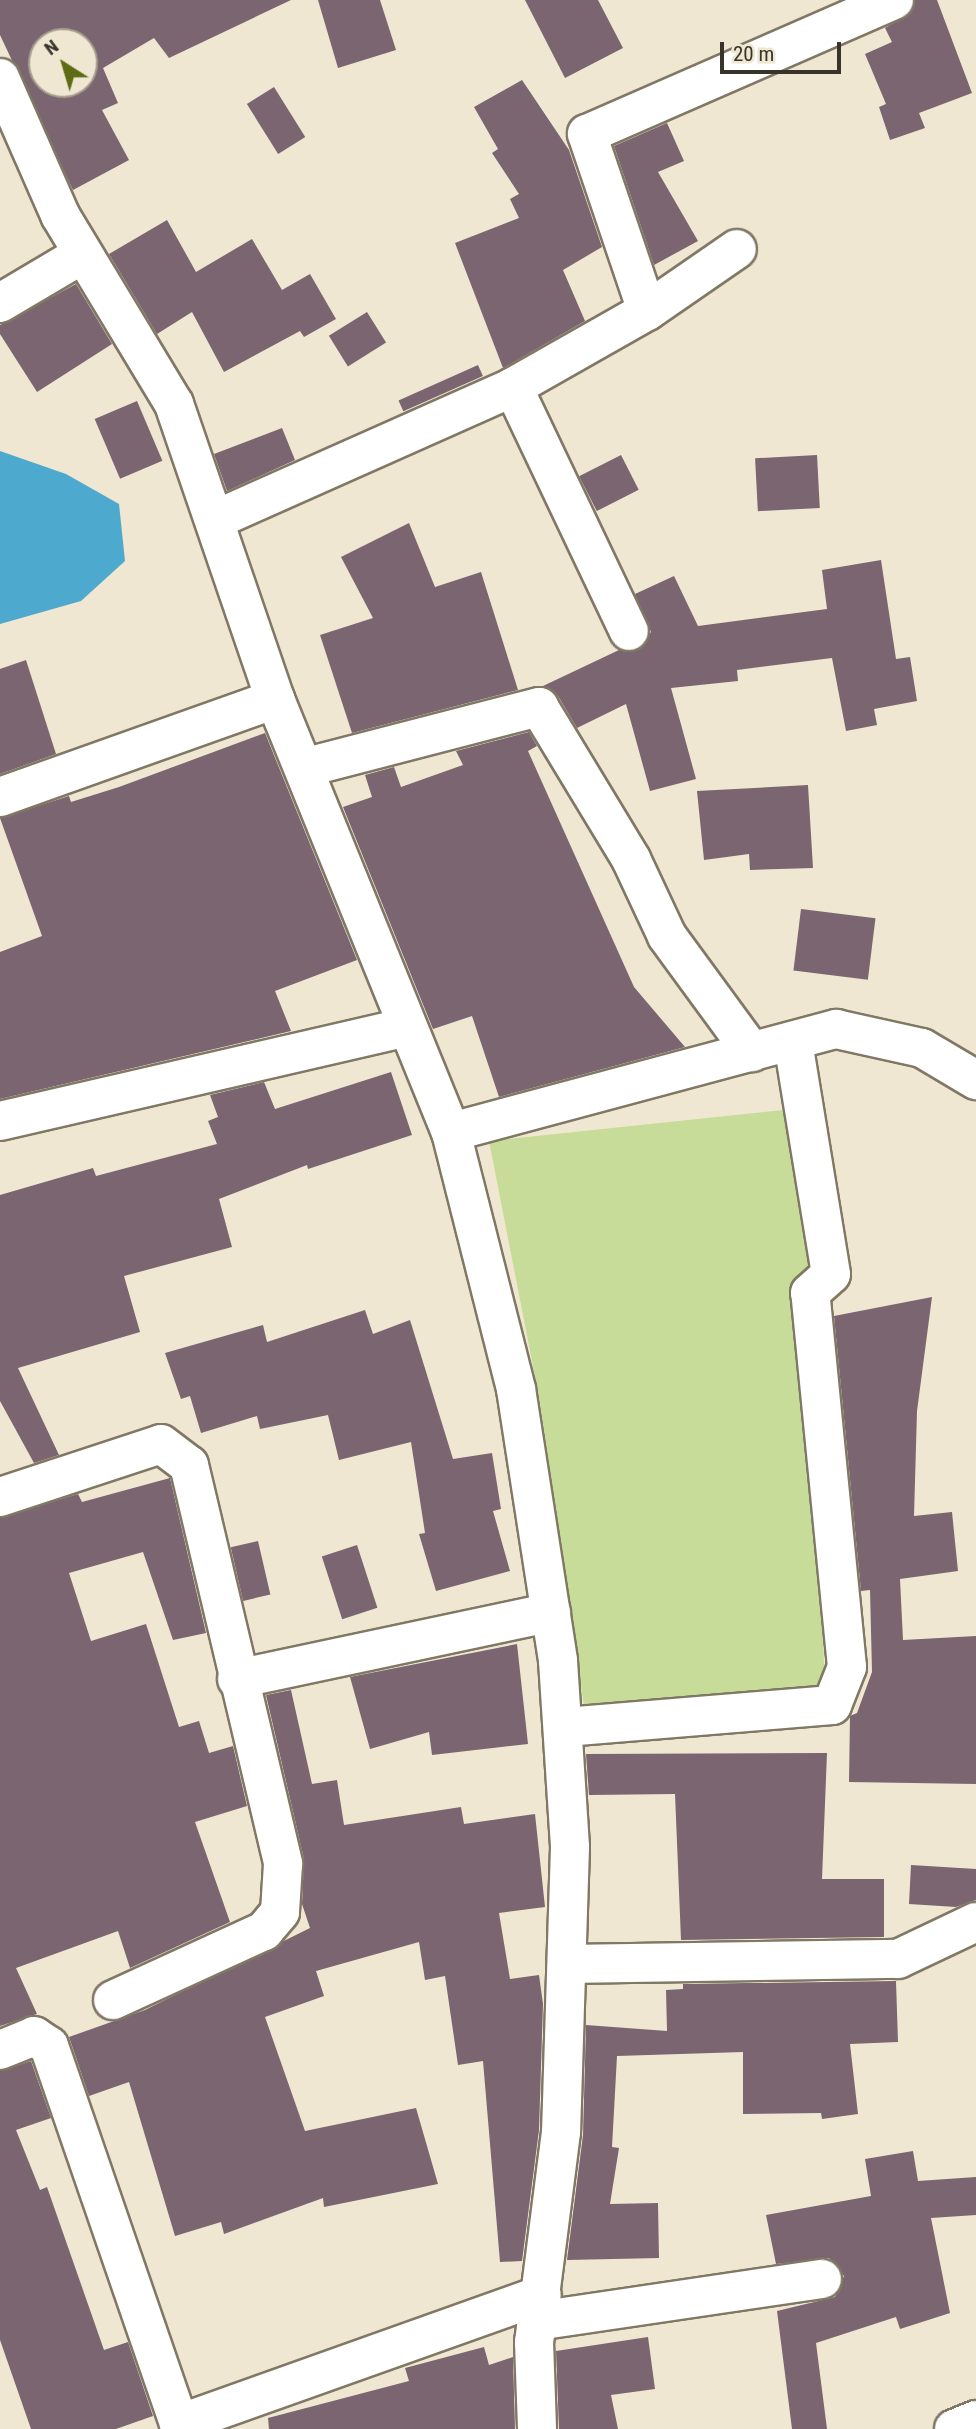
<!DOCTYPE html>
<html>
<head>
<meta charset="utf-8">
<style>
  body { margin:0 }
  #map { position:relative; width:976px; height:2429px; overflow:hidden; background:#efe7d1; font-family:"Roboto Condensed",sans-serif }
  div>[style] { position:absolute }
  .green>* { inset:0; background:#c7dc98 }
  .water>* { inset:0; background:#4da9ce }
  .building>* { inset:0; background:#7a6571; transform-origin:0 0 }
  .roads { filter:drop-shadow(2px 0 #807865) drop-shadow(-2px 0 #807865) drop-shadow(0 2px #807865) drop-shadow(0 -2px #807865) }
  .minor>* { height:38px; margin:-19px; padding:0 19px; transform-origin:19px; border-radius:19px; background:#fff }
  span { translate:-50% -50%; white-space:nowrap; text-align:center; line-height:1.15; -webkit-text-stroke:7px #efe7d1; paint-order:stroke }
  .north { position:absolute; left:28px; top:28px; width:70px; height:70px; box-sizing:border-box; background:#efe7d1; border:2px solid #a69f8f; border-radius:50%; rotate:323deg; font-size:19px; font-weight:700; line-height:28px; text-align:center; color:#38342c }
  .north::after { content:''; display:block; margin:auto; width:24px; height:32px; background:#5e6c16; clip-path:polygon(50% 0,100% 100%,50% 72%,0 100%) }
  .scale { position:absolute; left:720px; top:42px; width:121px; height:32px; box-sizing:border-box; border:4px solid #38342c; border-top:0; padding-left:9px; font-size:21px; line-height:24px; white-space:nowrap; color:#38342c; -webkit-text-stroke:5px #efe7d1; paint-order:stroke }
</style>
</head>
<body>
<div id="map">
  <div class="green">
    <i style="clip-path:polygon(802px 1108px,825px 1688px,585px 1713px,540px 1402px,489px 1141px)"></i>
  </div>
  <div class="water">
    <i style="clip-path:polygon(0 451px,66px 474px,119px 504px,125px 561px,81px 601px,0 624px)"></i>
  </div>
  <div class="building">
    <i style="clip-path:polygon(evenodd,0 0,291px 0,169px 58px,154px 38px,103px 68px,118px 103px,102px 110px,129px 160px,73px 190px,0 35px,0 0,42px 42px,84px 42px,84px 84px,42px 84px,42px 42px)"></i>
    <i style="clip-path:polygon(318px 0,380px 0,396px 50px,338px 68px)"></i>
    <i style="clip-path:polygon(525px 0,598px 0,623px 48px,565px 78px)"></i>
    <i style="clip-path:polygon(915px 0,937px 0,972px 93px,919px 113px,925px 128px,890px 140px,879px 107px,886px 104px,865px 54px,892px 42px,885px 28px,911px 13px)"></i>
    <i style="clip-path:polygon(522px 80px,569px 150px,602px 247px,563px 270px,585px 321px,503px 368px,455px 243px,519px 218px,510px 199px,519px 194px,492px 153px,498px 149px,474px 107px)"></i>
    <i style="left:274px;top:87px;width:59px;height:32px;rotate:58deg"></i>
    <i style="clip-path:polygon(667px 123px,684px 161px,658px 172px,698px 241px,654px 265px,614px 146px)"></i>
    <i style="clip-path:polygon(167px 220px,196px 272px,252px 239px,282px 290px,310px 274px,336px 319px,304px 337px,300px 331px,224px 372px,192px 312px,157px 334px,109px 254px)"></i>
    <i style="clip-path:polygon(76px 284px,112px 344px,37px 392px,0 334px,0 325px)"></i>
    <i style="left:367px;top:312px;width:36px;height:45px;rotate:58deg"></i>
    <i style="left:478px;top:365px;width:12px;height:87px;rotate:66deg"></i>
    <i style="left:137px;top:401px;width:65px;height:46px;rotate:67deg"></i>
    <i style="clip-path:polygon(282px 428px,295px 460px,227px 491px,214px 454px)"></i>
    <i style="left:621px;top:455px;width:39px;height:47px;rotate:63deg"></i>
    <i style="left:817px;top:455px;width:53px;height:62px;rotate:87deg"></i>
    <i style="clip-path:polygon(409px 523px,435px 587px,481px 572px,518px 690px,352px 733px,320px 635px,373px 618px,341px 557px)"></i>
    <i style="clip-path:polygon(881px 560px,896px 659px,910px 657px,917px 701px,874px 709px,877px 725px,846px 731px,832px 658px,737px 670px,738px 681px,671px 688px,696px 779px,650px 791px,626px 704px,577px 728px,558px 696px,543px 686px,619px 650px,639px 650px,651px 632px,635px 594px,674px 576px,698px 626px,827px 609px,822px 570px)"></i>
    <i style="clip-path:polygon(26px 660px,56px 754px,0 774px,0 669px)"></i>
    <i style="clip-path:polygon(529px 732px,537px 746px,528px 751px,634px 987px,685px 1047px,499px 1097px,472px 1016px,433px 1029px,343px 807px,372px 797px,365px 775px,394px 767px,401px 787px,463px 765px,456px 751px)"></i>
    <i style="clip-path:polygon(265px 733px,357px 960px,275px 991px,291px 1031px,0 1099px,0 952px,42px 936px,0 818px,69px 796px,71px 802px,119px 787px)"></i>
    <i style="clip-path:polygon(808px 785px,813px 868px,750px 870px,749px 854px,704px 860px,697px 791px)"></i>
    <i style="left:801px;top:909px;width:75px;height:62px;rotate:7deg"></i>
    <i style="clip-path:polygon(391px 1072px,412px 1135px,308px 1169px,307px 1165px,219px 1199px,232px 1247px,124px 1276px,140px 1332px,18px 1368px,59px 1455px,34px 1463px,0 1401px,0 1195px,93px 1168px,96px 1176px,217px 1144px,208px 1121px,218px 1117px,210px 1095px,264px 1082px,275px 1109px)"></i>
    <i style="clip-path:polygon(932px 1297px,917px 1411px,914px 1516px,952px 1512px,958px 1571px,900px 1579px,903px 1640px,976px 1636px,976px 1784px,849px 1782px,850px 1716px,857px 1713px,872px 1672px,870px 1590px,861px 1591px,834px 1316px)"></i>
    <i style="clip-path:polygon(365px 1310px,373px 1334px,410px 1320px,453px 1459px,492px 1453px,501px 1509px,493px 1511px,510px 1571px,436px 1591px,419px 1534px,425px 1533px,411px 1442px,339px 1460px,328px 1415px,260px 1429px,257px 1416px,201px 1433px,190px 1396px,181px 1399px,165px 1353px,263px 1325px,267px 1342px)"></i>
    <i style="clip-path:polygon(170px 1478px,206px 1633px,173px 1640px,143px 1552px,69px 1573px,91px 1641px,146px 1624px,179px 1727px,199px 1721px,209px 1753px,233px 1746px,247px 1806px,195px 1822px,230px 1922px,130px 1968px,118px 1931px,16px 1968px,37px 2014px,0 2026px,0 1518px,78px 1494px,82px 1502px)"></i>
    <i style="left:258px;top:1541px;width:55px;height:28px;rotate:77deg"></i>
    <i style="left:357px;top:1545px;width:66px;height:37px;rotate:72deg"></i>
    <i style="clip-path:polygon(517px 1644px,528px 1744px,432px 1755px,429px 1732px,370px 1749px,350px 1677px)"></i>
    <i style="clip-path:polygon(291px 1690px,312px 1784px,337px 1780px,344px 1825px,461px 1807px,464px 1824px,535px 1814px,545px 1907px,499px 1913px,510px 1979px,539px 1975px,543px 2004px,539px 2130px,522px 2261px,500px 2262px,483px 2061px,458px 2065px,445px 1976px,425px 1980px,419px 1942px,316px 1971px,324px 1996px,265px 2017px,305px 2131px,416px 2108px,438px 2184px,324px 2207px,323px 2198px,224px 2234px,221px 2222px,175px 2236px,129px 2082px,89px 2096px,69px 2037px,145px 2010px,310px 1928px,302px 1904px,304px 1859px,266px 1695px)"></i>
    <i style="clip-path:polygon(827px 1753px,822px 1879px,884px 1879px,884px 1937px,681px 1940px,675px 1794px,589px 1795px,586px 1754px)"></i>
    <i style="clip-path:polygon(911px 1865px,976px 1869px,976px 1900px,956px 1907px,909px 1904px)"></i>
    <i style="clip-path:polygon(896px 1981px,898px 2042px,850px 2044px,858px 2114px,822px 2119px,821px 2113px,743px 2114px,743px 2052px,617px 2056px,612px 2147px,619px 2148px,610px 2204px,658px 2203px,659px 2258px,567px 2260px,583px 2135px,586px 2025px,667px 2031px,666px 1990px,683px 1989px,683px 1984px)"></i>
    <i style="clip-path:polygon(31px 2061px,51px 2118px,16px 2130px,40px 2190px,47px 2187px,104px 2350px,128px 2342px,153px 2416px,116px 2429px,31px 2429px,0 2340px,0 2071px)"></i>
    <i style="clip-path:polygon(913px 2151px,918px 2181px,976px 2177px,976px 2215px,931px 2218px,950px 2313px,900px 2329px,896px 2317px,816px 2343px,827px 2429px,792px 2429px,777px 2311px,835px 2297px,844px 2276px,829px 2258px,776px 2264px,766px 2215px,871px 2196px,865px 2159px)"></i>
    <i style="clip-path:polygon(648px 2337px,655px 2389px,611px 2395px,618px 2429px,559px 2429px,556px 2351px)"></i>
    <i style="clip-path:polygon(484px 2347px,489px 2365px,513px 2357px,515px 2429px,269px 2429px,268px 2418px,409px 2381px,405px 2368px)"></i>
  </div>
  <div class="roads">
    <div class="minor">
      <i style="left:0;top:78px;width:150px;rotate:66.3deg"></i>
      <i style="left:60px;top:215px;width:221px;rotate:58.9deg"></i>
      <i style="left:174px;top:404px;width:312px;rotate:71.1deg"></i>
      <i style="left:275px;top:699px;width:467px;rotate:67.9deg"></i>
      <i style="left:451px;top:1132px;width:265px;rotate:75.8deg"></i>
      <i style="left:516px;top:1389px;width:275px;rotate:81.2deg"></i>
      <i style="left:558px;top:1661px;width:186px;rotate:86.3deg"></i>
      <i style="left:570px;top:1847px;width:285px;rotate:91.8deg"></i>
      <i style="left:561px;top:2132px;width:212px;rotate:97.3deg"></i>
      <i style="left:534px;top:2342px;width:87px;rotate:88deg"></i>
      <i style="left:0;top:303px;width:96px;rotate:-30.6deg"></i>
      <i style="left:647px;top:311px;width:187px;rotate:-108.7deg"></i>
      <i style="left:587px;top:134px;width:335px;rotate:-23.6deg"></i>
      <i style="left:513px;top:387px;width:154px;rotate:-29.6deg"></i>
      <i style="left:647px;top:311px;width:109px;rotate:-34.6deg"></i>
      <i style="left:217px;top:519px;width:324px;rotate:-24deg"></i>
      <i style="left:513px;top:387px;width:270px;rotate:64.6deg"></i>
      <i style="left:307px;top:767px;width:240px;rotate:-14.5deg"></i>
      <i style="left:539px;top:707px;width:178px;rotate:58.8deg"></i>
      <i style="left:631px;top:859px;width:85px;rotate:64.9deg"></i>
      <i style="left:667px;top:936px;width:144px;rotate:53.8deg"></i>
      <i style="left:0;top:797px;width:292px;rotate:-19.6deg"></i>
      <i style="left:0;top:1121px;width:417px;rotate:-13deg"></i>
      <i style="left:451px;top:1132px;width:399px;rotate:-15deg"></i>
      <i style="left:836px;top:1029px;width:88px;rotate:12.5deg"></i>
      <i style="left:922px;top:1048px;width:63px;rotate:30.7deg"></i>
      <i style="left:0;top:1497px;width:169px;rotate:-18.2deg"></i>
      <i style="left:161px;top:1444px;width:35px;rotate:37deg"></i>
      <i style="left:189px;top:1465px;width:410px;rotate:76.7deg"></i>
      <i style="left:283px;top:1864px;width:48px;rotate:93.6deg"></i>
      <i style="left:280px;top:1912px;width:25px;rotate:130deg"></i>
      <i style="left:264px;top:1931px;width:166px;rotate:155.4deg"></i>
      <i style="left:237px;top:1679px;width:321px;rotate:-12deg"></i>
      <i style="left:565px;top:1727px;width:268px;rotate:-4.7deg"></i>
      <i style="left:832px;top:1705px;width:41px;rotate:-68.5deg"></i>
      <i style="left:847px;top:1667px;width:376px;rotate:-95.6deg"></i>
      <i style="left:810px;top:1293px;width:28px;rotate:-42deg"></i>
      <i style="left:831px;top:1274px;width:236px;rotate:-99.3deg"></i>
      <i style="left:570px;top:1964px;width:328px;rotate:-0.9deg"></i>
      <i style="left:898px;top:1959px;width:86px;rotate:-25.4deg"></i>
      <i style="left:0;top:2050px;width:37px;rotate:-22deg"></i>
      <i style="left:34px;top:2036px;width:18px;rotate:34deg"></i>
      <i style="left:49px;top:2046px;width:400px;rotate:71deg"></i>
      <i style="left:179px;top:2424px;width:385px;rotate:-19.6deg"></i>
      <i style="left:537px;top:2321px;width:288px;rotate:-8.4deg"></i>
      <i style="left:954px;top:2429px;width:24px;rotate:-22deg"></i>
    </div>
  </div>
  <div class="north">N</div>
  <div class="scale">20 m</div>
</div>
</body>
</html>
